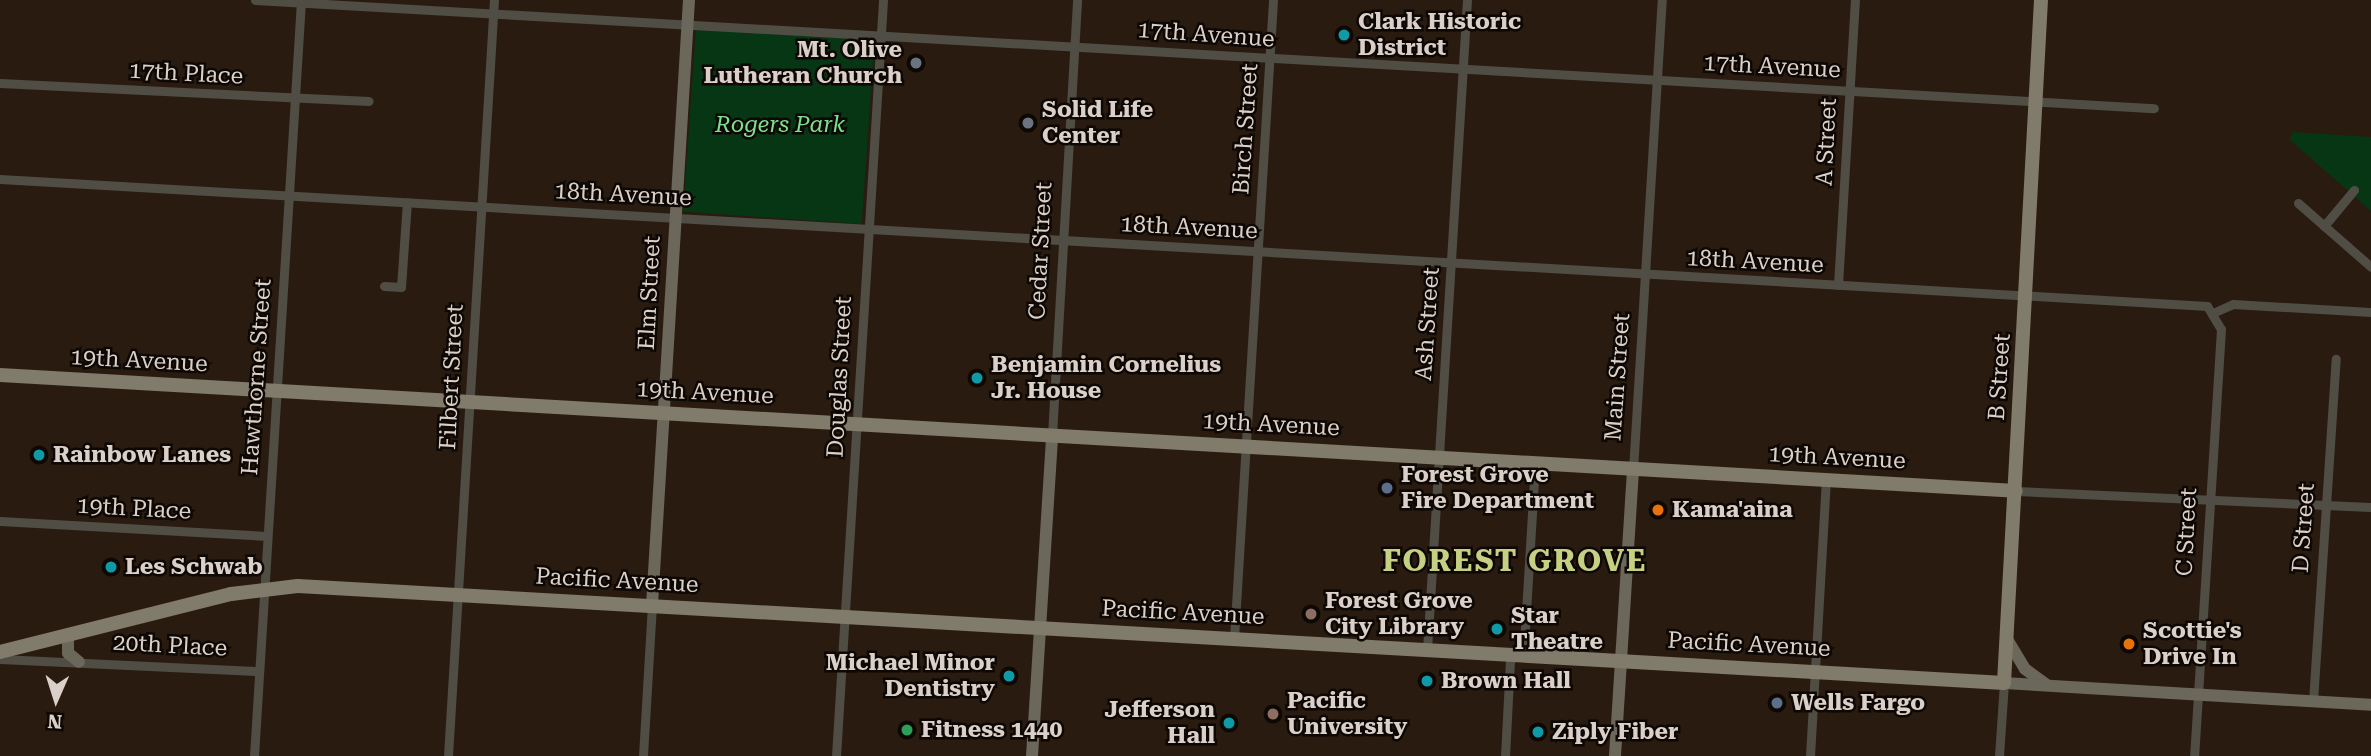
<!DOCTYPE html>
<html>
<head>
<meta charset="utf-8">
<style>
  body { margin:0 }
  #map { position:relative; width:2371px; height:756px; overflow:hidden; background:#2a1b10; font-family:"Roboto Serif",serif }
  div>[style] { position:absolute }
  .green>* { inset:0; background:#063613; transform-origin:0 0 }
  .street>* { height:9px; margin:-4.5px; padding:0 4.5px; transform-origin:4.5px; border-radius:4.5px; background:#504d45 }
  .secondary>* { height:12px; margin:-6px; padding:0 6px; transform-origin:6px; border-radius:6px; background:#6b675a }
  .primary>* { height:14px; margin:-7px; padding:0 7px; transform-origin:7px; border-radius:7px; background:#807b6a }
  .dots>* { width:19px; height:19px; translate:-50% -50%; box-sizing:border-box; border:4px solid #0e0804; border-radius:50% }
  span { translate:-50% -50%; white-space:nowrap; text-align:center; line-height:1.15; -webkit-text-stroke:5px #0e0804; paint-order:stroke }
  .poi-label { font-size:23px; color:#dbd0c9; font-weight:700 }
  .left { translate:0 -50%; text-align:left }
  .right { translate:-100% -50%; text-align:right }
  .street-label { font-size:23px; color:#dbd0c9 }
  .park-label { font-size:23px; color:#7ce18d; font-style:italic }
  .district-label { font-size:30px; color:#c5d083; font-weight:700; letter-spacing:2px }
  .north { position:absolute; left:21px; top:665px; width:70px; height:70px; -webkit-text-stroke:5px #0e0804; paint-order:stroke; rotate:183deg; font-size:19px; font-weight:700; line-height:28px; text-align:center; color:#dbd0c9 }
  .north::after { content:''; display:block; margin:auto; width:24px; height:32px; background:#dbd0c9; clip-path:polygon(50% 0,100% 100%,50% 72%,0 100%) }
</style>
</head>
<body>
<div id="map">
  <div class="green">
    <i style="left:696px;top:27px;width:179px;height:185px;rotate:4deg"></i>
    <i style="clip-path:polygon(2293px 132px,2371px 137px,2371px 211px,2289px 139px)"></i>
  </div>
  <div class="street">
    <i style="left:255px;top:0;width:1902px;rotate:3.26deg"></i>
    <i style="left:0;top:83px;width:369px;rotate:2.8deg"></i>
    <i style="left:0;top:179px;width:2211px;rotate:3.29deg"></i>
    <i style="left:2207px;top:306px;width:27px;rotate:59deg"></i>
    <i style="left:2221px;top:329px;width:428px;rotate:93.6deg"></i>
    <i style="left:2298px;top:203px;width:97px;rotate:41.2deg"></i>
    <i style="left:2324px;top:226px;width:47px;rotate:-50.2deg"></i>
    <i style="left:1838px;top:285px;width:286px;rotate:-86.6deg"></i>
    <i style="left:384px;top:286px;width:17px;rotate:3deg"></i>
    <i style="left:401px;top:287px;width:85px;rotate:-86deg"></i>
    <i style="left:2215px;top:312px;width:20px;rotate:-24deg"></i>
    <i style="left:2233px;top:304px;width:138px;rotate:3.3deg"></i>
    <i style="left:1052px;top:435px;width:436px;rotate:-86.7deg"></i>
    <i style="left:1633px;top:470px;width:471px;rotate:-86.5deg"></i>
    <i style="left:2016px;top:491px;width:355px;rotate:2.6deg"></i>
    <i style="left:0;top:521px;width:267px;rotate:3.2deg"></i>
    <i style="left:1234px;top:638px;width:639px;rotate:-86.5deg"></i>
    <i style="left:1427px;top:650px;width:651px;rotate:-86.48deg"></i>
    <i style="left:0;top:659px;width:259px;rotate:2.7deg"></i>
    <i style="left:2313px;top:701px;width:343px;rotate:-86.2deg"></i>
    <i style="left:254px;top:756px;width:757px;rotate:-86.44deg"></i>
    <i style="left:448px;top:756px;width:757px;rotate:-86.52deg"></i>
    <i style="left:643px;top:756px;width:151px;rotate:-86.6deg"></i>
    <i style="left:836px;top:756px;width:757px;rotate:-86.44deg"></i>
    <i style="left:1505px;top:756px;width:95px;rotate:-87deg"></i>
    <i style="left:1510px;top:661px;width:22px;rotate:-51deg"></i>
    <i style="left:1524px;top:644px;width:180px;rotate:-86.5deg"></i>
    <i style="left:1810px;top:756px;width:276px;rotate:-86.7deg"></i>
    <i style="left:1999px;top:756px;width:73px;rotate:-86.1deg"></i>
  </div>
  <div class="secondary">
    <i style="left:652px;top:605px;width:606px;rotate:-86.5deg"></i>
    <i style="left:68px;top:639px;width:14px;rotate:90deg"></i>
    <i style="left:68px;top:653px;width:14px;rotate:39deg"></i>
    <i style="left:2007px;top:639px;width:35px;rotate:59deg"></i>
    <i style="left:2025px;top:669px;width:26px;rotate:36deg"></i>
    <i style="left:2004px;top:683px;width:368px;rotate:3.4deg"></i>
    <i style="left:1032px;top:756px;width:322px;rotate:-86.4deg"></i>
    <i style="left:1615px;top:756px;width:287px;rotate:-86.4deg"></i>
  </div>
  <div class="primary">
    <i style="left:0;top:375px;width:2019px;rotate:3.29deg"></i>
    <i style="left:0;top:652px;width:238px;rotate:-14.1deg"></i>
    <i style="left:231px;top:594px;width:67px;rotate:-6.8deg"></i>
    <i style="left:298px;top:586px;width:1709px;rotate:3.25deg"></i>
    <i style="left:2004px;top:683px;width:684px;rotate:-86.9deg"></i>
  </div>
  <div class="dots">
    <i style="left:1344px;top:35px;background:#0f9aa8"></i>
    <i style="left:916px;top:63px;background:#6b7280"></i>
    <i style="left:1028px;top:123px;background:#6b7280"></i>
    <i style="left:977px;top:378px;background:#0f9aa8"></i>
    <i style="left:39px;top:455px;background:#0f9aa8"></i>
    <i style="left:1387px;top:488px;background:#5c6f8a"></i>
    <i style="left:1658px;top:510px;background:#e8710a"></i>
    <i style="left:111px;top:567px;background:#0f9aa8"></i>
    <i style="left:1311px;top:614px;background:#8d6e63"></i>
    <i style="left:1497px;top:629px;background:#0f9aa8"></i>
    <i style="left:2129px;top:644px;background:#e8710a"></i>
    <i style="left:1009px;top:676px;background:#0f9aa8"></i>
    <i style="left:1427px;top:681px;background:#0f9aa8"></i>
    <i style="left:1777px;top:703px;background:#5c6f8a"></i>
    <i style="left:1273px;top:714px;background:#8d6e63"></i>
    <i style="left:1229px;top:723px;background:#0f9aa8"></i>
    <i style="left:907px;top:730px;background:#2e9e5b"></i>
    <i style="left:1538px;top:732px;background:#0f9aa8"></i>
  </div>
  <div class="poi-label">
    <span class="left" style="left:1358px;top:35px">Clark Historic<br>District</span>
    <span class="right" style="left:902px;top:63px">Mt. Olive<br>Lutheran Church</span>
    <span class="left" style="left:1042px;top:123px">Solid Life<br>Center</span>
    <span class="left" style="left:991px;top:378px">Benjamin Cornelius<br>Jr. House</span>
    <span class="left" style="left:53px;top:455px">Rainbow Lanes</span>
    <span class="left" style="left:1401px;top:488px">Forest Grove<br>Fire Department</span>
    <span class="left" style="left:1672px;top:510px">Kama'aina</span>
    <span class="left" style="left:125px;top:567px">Les Schwab</span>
    <span class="left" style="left:1325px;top:614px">Forest Grove<br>City Library</span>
    <span class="left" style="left:1511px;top:629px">Star<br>Theatre</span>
    <span class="left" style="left:2143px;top:644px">Scottie's<br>Drive In</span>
    <span class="right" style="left:995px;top:676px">Michael Minor<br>Dentistry</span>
    <span class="left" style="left:1441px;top:681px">Brown Hall</span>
    <span class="left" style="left:1287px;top:714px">Pacific<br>University</span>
    <span class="left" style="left:1791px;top:703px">Wells Fargo</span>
    <span class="right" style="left:1215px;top:723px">Jefferson<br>Hall</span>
    <span class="left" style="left:921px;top:730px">Fitness 1440</span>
    <span class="left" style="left:1552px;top:732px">Ziply Fiber</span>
  </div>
  <div class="street-label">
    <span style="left:1206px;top:35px;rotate:4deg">17th Avenue</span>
    <span style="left:1772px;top:67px;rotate:3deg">17th Avenue</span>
    <span style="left:186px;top:74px;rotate:3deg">17th Place</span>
    <span style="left:1246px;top:129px;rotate:-86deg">Birch Street</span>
    <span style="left:1827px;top:142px;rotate:-87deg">A Street</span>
    <span style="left:623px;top:195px;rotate:3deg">18th Avenue</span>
    <span style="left:1189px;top:228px;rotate:3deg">18th Avenue</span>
    <span style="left:1041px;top:251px;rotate:-87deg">Cedar Street</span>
    <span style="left:1755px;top:262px;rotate:3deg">18th Avenue</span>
    <span style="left:650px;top:293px;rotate:-87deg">Elm Street</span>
    <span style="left:1428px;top:324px;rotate:-86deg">Ash Street</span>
    <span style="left:139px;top:361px;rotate:3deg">19th Avenue</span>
    <span style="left:257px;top:377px;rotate:-86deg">Hawthorne Street</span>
    <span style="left:452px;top:377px;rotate:-87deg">Filbert Street</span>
    <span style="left:840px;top:377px;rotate:-87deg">Douglas Street</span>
    <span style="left:1618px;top:377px;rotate:-86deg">Main Street</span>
    <span style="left:2000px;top:377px;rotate:-86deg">B Street</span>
    <span style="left:705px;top:393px;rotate:3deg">19th Avenue</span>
    <span style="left:1271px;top:425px;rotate:3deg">19th Avenue</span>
    <span style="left:1837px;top:458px;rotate:3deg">19th Avenue</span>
    <span style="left:134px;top:509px;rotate:3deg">19th Place</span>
    <span style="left:2304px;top:528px;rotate:-86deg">D Street</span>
    <span style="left:2187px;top:532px;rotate:-87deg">C Street</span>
    <span style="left:617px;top:581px;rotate:3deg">Pacific Avenue</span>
    <span style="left:1183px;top:613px;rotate:3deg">Pacific Avenue</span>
    <span style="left:1749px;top:645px;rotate:3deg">Pacific Avenue</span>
    <span style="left:170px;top:646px;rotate:3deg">20th Place</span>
  </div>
  <div class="park-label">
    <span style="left:780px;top:125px">Rogers Park</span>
  </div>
  <div class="district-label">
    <span style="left:1515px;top:561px">FOREST GROVE</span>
  </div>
  <div class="north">N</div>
</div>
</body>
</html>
